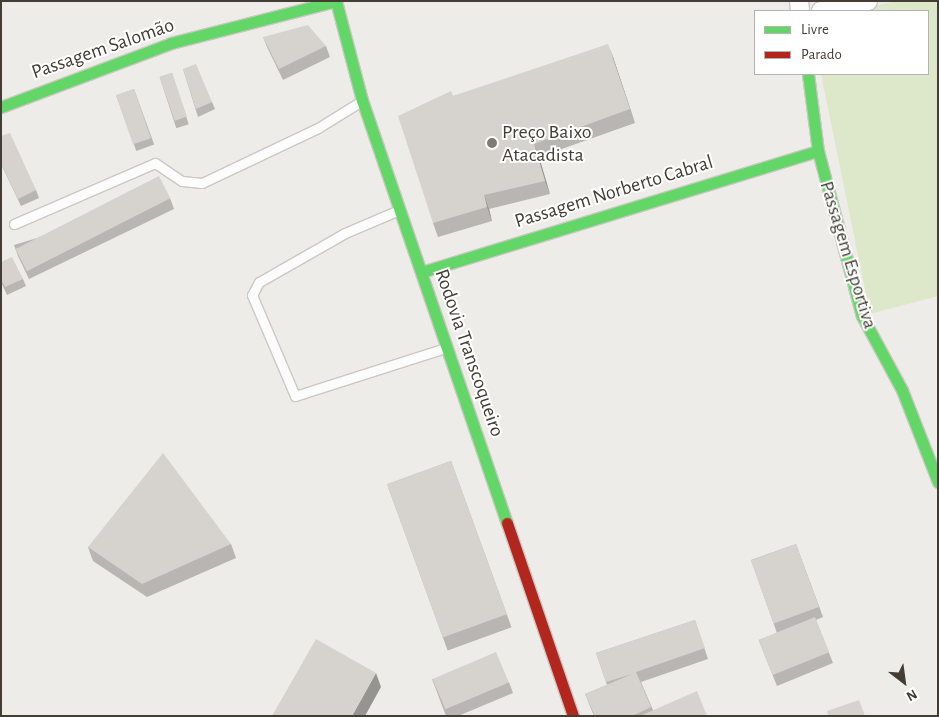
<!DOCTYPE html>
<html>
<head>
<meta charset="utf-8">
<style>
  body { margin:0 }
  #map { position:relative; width:939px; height:717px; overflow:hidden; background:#eeece8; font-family:"Alegreya Sans",sans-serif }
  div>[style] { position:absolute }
  .green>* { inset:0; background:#dde7c9 }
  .roads { filter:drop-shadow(1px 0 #cbc8c4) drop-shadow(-1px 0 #cbc8c4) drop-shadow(0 1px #cbc8c4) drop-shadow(0 -1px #cbc8c4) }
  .lane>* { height:9px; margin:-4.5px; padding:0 4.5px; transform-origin:4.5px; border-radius:4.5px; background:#fcfcfc }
  .street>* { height:18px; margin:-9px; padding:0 9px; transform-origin:9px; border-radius:9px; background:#fcfcfc }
  .fast>* { height:11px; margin:-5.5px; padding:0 5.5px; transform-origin:5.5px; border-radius:5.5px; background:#63d668 }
  .jam>* { height:11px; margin:-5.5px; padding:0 5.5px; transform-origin:5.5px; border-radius:5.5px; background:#b3261e }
  .wall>* { inset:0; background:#b8b5b2; transform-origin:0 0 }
  .shaded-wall>* { inset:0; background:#969491 }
  .building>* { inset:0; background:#d6d3cf; transform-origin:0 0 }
  .dots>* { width:14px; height:14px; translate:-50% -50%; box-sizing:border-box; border:2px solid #fff; border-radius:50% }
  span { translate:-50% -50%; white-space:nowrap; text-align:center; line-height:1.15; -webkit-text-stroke:4px #fff; paint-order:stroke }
  .street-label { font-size:20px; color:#433d35 }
  .poi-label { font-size:20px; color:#433d35 }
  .left { translate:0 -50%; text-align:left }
  .frame { position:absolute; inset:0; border:2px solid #433d35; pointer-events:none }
  .legend { position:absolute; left:754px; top:10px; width:175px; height:65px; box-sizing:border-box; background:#fff; border:1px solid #b4b1ae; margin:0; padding:6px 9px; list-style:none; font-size:15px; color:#433d35 }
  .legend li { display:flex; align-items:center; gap:10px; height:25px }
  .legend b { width:25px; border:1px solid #b4b1ae }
  .north { position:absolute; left:879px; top:657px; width:50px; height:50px; -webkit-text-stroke:4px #fff; paint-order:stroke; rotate:150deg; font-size:14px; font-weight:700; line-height:20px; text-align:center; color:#433d35 }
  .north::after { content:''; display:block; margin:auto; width:18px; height:22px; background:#433d35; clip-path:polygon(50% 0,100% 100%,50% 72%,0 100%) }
</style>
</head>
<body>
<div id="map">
  <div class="green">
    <i style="clip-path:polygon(897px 1px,938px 1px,938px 296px,870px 314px,821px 74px,928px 74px,928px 11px,851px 11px)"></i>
  </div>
  <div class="roads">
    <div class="lane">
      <i style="left:399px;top:210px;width:59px;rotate:156.9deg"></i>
      <i style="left:345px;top:233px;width:99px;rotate:150.3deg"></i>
      <i style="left:259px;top:282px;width:15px;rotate:118deg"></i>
      <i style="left:252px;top:295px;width:110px;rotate:66.9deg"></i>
      <i style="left:295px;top:396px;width:157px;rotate:-17.7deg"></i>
      <i style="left:14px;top:224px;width:154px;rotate:-23.4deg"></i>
      <i style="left:155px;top:163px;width:32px;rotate:34deg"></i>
      <i style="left:182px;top:181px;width:20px;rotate:6deg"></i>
      <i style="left:202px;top:183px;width:128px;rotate:-25.4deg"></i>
      <i style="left:318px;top:128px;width:49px;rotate:-31.8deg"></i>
    </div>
    <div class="street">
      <i style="left:799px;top:1px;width:10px;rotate:84deg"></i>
      <i style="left:821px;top:11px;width:48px;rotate:-12deg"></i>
    </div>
    <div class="fast">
      <i style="left:336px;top:1px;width:102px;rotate:75.3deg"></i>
      <i style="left:362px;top:100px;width:447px;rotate:71.1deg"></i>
      <i style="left:808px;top:74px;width:78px;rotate:82.6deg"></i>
      <i style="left:818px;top:151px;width:171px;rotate:75.1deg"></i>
      <i style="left:862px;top:316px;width:84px;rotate:61.6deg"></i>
      <i style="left:902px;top:390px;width:99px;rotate:68.6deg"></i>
      <i style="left:1px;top:107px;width:182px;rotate:-20.6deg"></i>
      <i style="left:171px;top:43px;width:170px;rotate:-14.3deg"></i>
      <i style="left:422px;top:272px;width:414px;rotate:-17deg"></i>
    </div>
    <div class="jam">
      <i style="left:507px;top:523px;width:204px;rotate:71.1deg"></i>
    </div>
  </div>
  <div class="wall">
    <i style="clip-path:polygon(263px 37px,326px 46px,330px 57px,283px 80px,267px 47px)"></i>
    <i style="clip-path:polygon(613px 57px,635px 123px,539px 157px,550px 194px,489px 209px,492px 221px,438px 237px,433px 223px,453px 96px)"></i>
    <i style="clip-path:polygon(183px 69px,212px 102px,215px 109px,198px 117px)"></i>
    <i style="left:172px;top:73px;width:54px;height:13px;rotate:72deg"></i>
    <i style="left:134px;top:89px;width:59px;height:19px;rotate:70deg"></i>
    <i style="clip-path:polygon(1px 136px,36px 190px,39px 198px,21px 206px,1px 164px)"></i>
    <i style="clip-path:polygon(170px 198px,174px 209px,29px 279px,18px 256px,14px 245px)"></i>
    <i style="clip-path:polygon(1px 262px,23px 279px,26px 286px,7px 295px,1px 282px)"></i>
    <i style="left:451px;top:461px;width:177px;height:68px;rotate:70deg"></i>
    <i style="clip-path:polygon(231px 544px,236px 558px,147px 597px,93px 561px,88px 547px)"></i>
    <i style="clip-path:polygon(796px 544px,823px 617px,816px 620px,833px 663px,777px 686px,759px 641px,777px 633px,751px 560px)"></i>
    <i style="clip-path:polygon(695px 620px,708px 659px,641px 682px,653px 710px,707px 716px,594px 716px,585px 694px,607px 685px,596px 653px)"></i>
    <i style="clip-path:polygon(432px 679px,509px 682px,513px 693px,458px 716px,446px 716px)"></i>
  </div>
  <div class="shaded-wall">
    <i style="clip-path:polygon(608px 44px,613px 57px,635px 123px,630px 109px)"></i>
    <i style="clip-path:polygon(534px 144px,539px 157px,550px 194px,545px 181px)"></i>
    <i style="clip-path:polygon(484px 195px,489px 209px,492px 221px,487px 207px)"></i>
    <i style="clip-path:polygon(376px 673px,381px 687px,365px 716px,352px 716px)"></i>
  </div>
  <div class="building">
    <i style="clip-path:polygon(308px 25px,326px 46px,279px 69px,263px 37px)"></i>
    <i style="clip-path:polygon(608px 44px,630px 109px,534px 144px,545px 181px,484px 195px,487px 207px,433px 223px,398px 116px,451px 91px,453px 96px)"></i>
    <i style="clip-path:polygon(196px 64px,212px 102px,196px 109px,183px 69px)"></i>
    <i style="left:172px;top:73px;width:46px;height:13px;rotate:71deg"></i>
    <i style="left:134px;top:89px;width:52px;height:19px;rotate:71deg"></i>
    <i style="clip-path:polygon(10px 133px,36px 190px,18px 199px,1px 163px,1px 136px)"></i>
    <i style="left:159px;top:176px;width:25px;height:161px;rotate:63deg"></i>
    <i style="clip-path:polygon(12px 257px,23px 279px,5px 287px,1px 280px,1px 262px)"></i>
    <i style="clip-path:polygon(163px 453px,231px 544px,142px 584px,88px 547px)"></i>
    <i style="left:451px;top:461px;width:163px;height:68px;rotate:70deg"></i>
    <i style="left:796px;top:544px;width:67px;height:48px;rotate:70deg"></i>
    <i style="left:815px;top:617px;width:38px;height:61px;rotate:68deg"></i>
    <i style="clip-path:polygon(695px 620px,705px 648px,636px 672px,651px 707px,632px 716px,595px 716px,585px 694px,632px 674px,606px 682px,596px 653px)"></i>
    <i style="clip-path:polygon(316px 639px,376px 673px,352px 716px,272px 716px)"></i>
    <i style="left:496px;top:652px;width:33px;height:69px;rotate:67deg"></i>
    <i style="clip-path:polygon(697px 691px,707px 716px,640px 716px)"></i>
    <i style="clip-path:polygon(859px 700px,865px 716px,828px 716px,827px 711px)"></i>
  </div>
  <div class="dots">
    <i style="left:492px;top:143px;background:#7f7a74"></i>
  </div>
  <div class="street-label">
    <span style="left:103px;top:49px;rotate:-19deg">Passagem Salomão</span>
    <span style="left:614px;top:192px;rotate:-17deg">Passagem Norberto Cabral</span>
    <span style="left:848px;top:255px;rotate:73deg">Passagem Esportiva</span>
    <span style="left:469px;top:353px;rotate:71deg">Rodovia Transcoqueiro</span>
  </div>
  <div class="poi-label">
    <span class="left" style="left:502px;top:144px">Preço Baixo<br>Atacadista</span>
  </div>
  <div class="frame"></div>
  <ul class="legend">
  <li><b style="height:6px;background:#63d668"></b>Livre</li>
  <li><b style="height:6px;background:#b3261e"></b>Parado</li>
  </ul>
  <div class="north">N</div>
</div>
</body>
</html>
